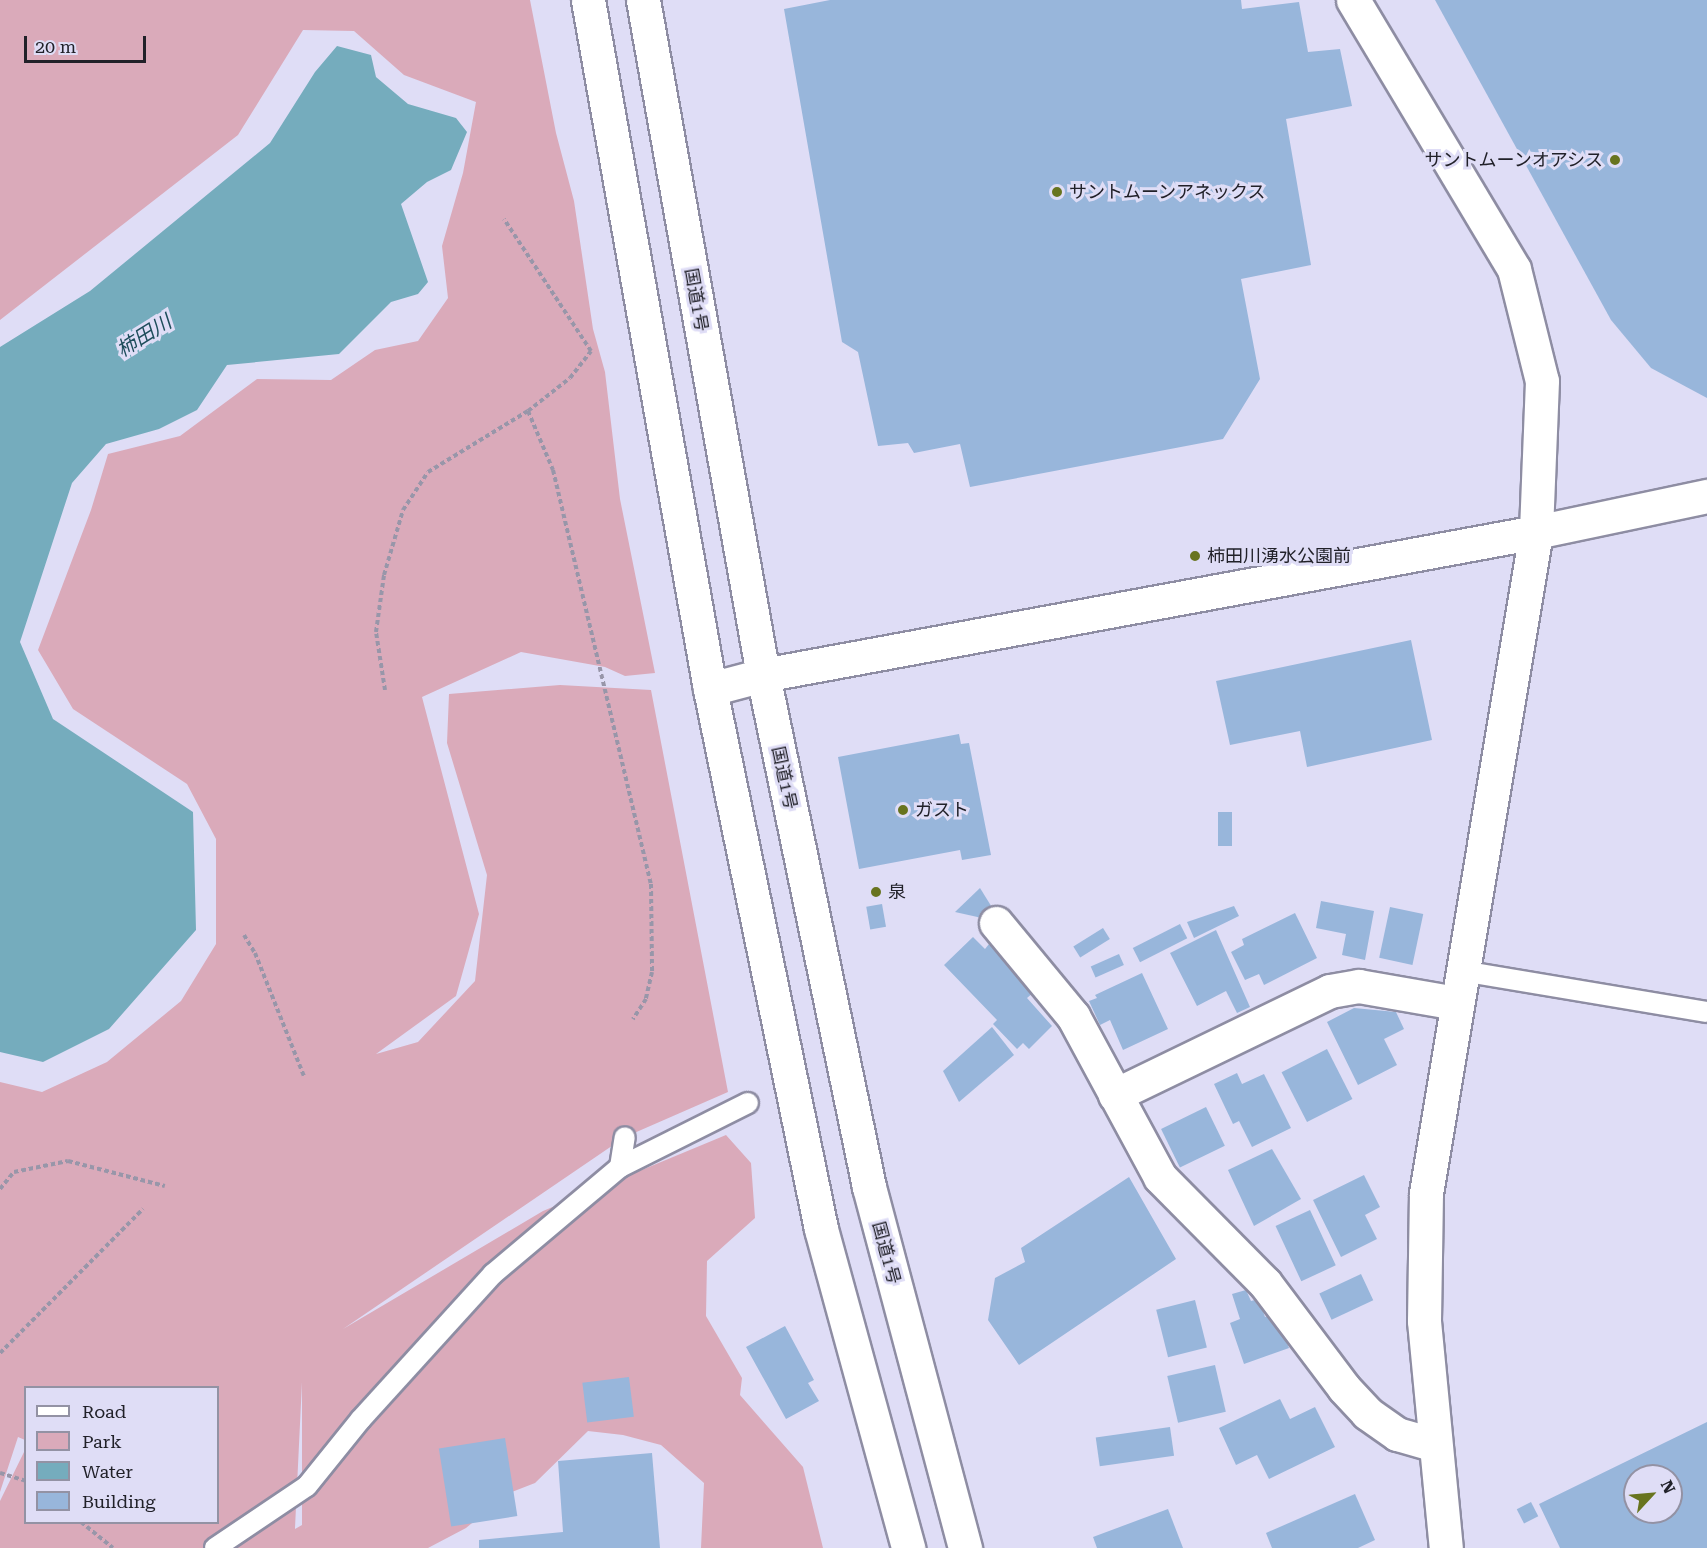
<!DOCTYPE html>
<html>
<head>
<meta charset="utf-8">
<style>
  body { margin:0 }
  #map { position:relative; width:1707px; height:1548px; overflow:hidden; background:#dfddf6; font-family:"Roboto Serif","Noto Sans JP",serif }
  div>[style] { position:absolute }
  .green>* { inset:0; background:#daaaba }
  .water>* { inset:0; background:#75acbd }
  .building>* { inset:0; background:#98b6db; transform-origin:0 0 }
  .path>* { height:4px; margin-top:-2px; transform-origin:0; background:repeating-linear-gradient(90deg,#9896a9 0 4.5px,transparent 0 7.5px) }
  .roads { filter:drop-shadow(2px 0 #8e8da3) drop-shadow(-2px 0 #8e8da3) drop-shadow(0 2px #8e8da3) drop-shadow(0 -2px #8e8da3) }
  .service>* { height:20px; margin:-10px; padding:0 10px; transform-origin:10px; border-radius:10px; background:#fff }
  .minor>* { height:33px; margin:-16.5px; padding:0 16.5px; transform-origin:16.5px; border-radius:16.5px; background:#fff }
  .tertiary>* { height:33px; margin:-16.5px; padding:0 16.5px; transform-origin:16.5px; border-radius:16.5px; background:#fff }
  .trunk>* { height:33px; margin:-16.5px; padding:0 16.5px; transform-origin:16.5px; border-radius:16.5px; background:#fff }
  .dots>* { width:16px; height:16px; translate:-50% -50%; box-sizing:border-box; border:3px solid #dfddf6; border-radius:50% }
  span { translate:-50% -50%; white-space:nowrap; text-align:center; line-height:1.15; -webkit-text-stroke:6px #dfddf6; paint-order:stroke }
  .poi-label { font-size:18px; color:#212129 }
  .right { translate:-100% -50%; text-align:right }
  .left { translate:0 -50%; text-align:left }
  .street-label { font-size:18px; color:#212129 }
  .water-label { font-size:20px; color:#1e4d5b; font-style:italic }
  .legend { position:absolute; left:24px; top:1386px; width:195px; height:138px; box-sizing:border-box; background:#dfddf6; border:2px solid #9392a4; margin:0; padding:8px 10px; list-style:none; font-size:18px; color:#212129 }
  .legend li { display:flex; align-items:center; gap:12px; height:30px }
  .legend b { width:30px; border:2px solid #9392a4 }
  .north { position:absolute; left:1623px; top:1464px; width:60px; height:60px; box-sizing:border-box; background:#dfddf6; border:2px solid #9392a4; border-radius:50%; rotate:64deg; font-size:16px; font-weight:700; line-height:24px; text-align:center; color:#212129 }
  .north::after { content:''; display:block; margin:auto; width:21px; height:27px; background:#68741f; clip-path:polygon(50% 0,100% 100%,50% 72%,0 100%) }
  .scale { position:absolute; left:24px; top:36px; width:122px; height:27px; box-sizing:border-box; border:3px solid #212129; border-top:0; padding-left:8px; font-size:18px; line-height:21px; white-space:nowrap; color:#212129; -webkit-text-stroke:4px #dfddf6; paint-order:stroke }
</style>
</head>
<body>
<div id="map">
  <div class="green">
    <i style="clip-path:polygon(evenodd,0 0,530px 0,556px 133px,574px 201px,593px 329px,605px 372px,620px 499px,655px 673px,625px 676px,605px 667px,521px 652px,422px 697px,479px 914px,456px 996px,376px 1054px,418px 1042px,475px 981px,487px 875px,447px 743px,449px 694px,560px 685px,651px 690px,728px 1092px,625px 1137px,343px 1329px,543px 1211px,726px 1135px,751px 1163px,755px 1218px,707px 1261px,706px 1316px,742px 1378px,740px 1395px,803px 1467px,823px 1548px,701px 1548px,704px 1483px,661px 1445px,623px 1435px,588px 1431px,535px 1483px,507px 1494px,466px 1528px,428px 1548px,0 1548px,0 1501px,25px 1450px,26px 1522px,218px 1522px,218px 1388px,26px 1388px,25px 1440px,18px 1437px,0 1492px,0 1082px,42px 1092px,107px 1062px,181px 1001px,216px 944px,216px 839px,187px 784px,73px 709px,38px 650px,91px 510px,108px 454px,180px 436px,257px 379px,331px 380px,375px 350px,418px 341px,448px 298px,442px 246px,463px 173px,476px 102px,404px 75px,354px 31px,303px 30px,238px 135px,0 320px,0 0,302px 1382px,302px 1525px,295px 1529px,295px 1528px,302px 1382px)"></i>
  </div>
  <div class="water">
    <i style="clip-path:polygon(337px 46px,371px 55px,376px 77px,408px 104px,456px 118px,467px 132px,451px 170px,427px 182px,401px 204px,428px 282px,418px 294px,391px 302px,339px 354px,227px 365px,197px 410px,159px 429px,106px 444px,72px 483px,20px 642px,53px 719px,193px 812px,196px 930px,109px 1029px,43px 1062px,0 1052px,0 347px,90px 291px,270px 143px,315px 72px)"></i>
  </div>
  <div class="building">
    <i style="clip-path:polygon(830px 0,1241px 0,1242px 9px,1299px 2px,1308px 52px,1340px 49px,1352px 106px,1286px 119px,1311px 265px,1241px 279px,1260px 379px,1223px 439px,970px 487px,960px 444px,914px 453px,908px 443px,878px 446px,858px 352px,842px 342px,784px 9px)"></i>
    <i style="clip-path:polygon(1435px 0,1707px 0,1707px 398px,1651px 368px,1611px 320px)"></i>
    <i style="clip-path:polygon(1411px 640px,1432px 740px,1307px 767px,1300px 731px,1230px 745px,1216px 681px)"></i>
    <i style="clip-path:polygon(959px 734px,961px 744px,969px 743px,991px 855px,962px 860px,960px 850px,859px 869px,838px 757px)"></i>
    <i style="left:1218px;top:812px;width:14px;height:34px"></i>
    <i style="clip-path:polygon(980px 888px,993px 909px,982px 918px,955px 912px)"></i>
    <i style="clip-path:polygon(1321px 901px,1374px 911px,1365px 960px,1342px 955px,1346px 934px,1316px 928px)"></i>
    <i style="left:882px;top:904px;width:23px;height:16px;rotate:80deg"></i>
    <i style="clip-path:polygon(1234px 906px,1239px 916px,1194px 938px,1187px 922px)"></i>
    <i style="left:1390px;top:907px;width:34px;height:52px;rotate:12deg"></i>
    <i style="clip-path:polygon(1295px 913px,1317px 958px,1264px 985px,1259px 974px,1245px 980px,1231px 952px,1244px 945px,1242px 939px)"></i>
    <i style="left:1180px;top:924px;width:16px;height:53px;rotate:63deg"></i>
    <i style="left:1103px;top:928px;width:13px;height:35px;rotate:58deg"></i>
    <i style="clip-path:polygon(1216px 930px,1250px 1007px,1237px 1013px,1226px 991px,1197px 1006px,1170px 953px)"></i>
    <i style="clip-path:polygon(973px 937px,985px 949px,989px 944px,1034px 992px,1027px 998px,1052px 1026px,1029px 1049px,1023px 1043px,1017px 1049px,993px 1024px,997px 1020px,944px 965px)"></i>
    <i style="left:1119px;top:954px;width:12px;height:31px;rotate:66deg"></i>
    <i style="clip-path:polygon(1142px 973px,1168px 1029px,1123px 1050px,1110px 1020px,1100px 1025px,1089px 1001px,1097px 998px,1095px 995px)"></i>
    <i style="clip-path:polygon(1354px 1008px,1396px 1012px,1404px 1029px,1384px 1039px,1397px 1065px,1358px 1085px,1327px 1022px)"></i>
    <i style="clip-path:polygon(992px 1027px,1014px 1055px,959px 1102px,943px 1071px)"></i>
    <i style="left:1327px;top:1049px;width:56px;height:51px;rotate:63deg"></i>
    <i style="clip-path:polygon(1237px 1073px,1242px 1084px,1264px 1074px,1291px 1128px,1252px 1147px,1239px 1121px,1233px 1124px,1214px 1084px)"></i>
    <i style="left:1206px;top:1107px;width:43px;height:50px;rotate:64deg"></i>
    <i style="clip-path:polygon(1272px 1149px,1301px 1199px,1254px 1226px,1228px 1170px)"></i>
    <i style="clip-path:polygon(1364px 1175px,1380px 1207px,1365px 1215px,1377px 1239px,1341px 1257px,1313px 1200px)"></i>
    <i style="clip-path:polygon(1129px 1177px,1176px 1259px,1019px 1365px,988px 1320px,995px 1278px,1025px 1262px,1021px 1248px)"></i>
    <i style="left:1310px;top:1210px;width:61px;height:38px;rotate:65deg"></i>
    <i style="left:1361px;top:1274px;width:29px;height:46px;rotate:65deg"></i>
    <i style="clip-path:polygon(1246px 1290px,1251px 1301px,1259px 1299px,1265px 1317px,1276px 1313px,1289px 1348px,1244px 1364px,1230px 1323px,1240px 1319px,1232px 1294px)"></i>
    <i style="left:1195px;top:1300px;width:49px;height:40px;rotate:76deg"></i>
    <i style="clip-path:polygon(785px 1326px,814px 1380px,808px 1383px,819px 1401px,786px 1419px,746px 1347px)"></i>
    <i style="left:1215px;top:1365px;width:48px;height:49px;rotate:77deg"></i>
    <i style="left:629px;top:1377px;width:40px;height:47px;rotate:83deg"></i>
    <i style="clip-path:polygon(1280px 1399px,1290px 1419px,1315px 1407px,1335px 1447px,1269px 1479px,1257px 1455px,1236px 1465px,1219px 1428px)"></i>
    <i style="clip-path:polygon(evenodd,1707px 1422px,1707px 1548px,1560px 1548px,1539px 1504px,1707px 1422px,1635px 1476px,1671px 1476px,1671px 1512px,1635px 1512px,1635px 1476px)"></i>
    <i style="left:1170px;top:1427px;width:29px;height:75px;rotate:82deg"></i>
    <i style="left:505px;top:1438px;width:79px;height:67px;rotate:81deg"></i>
    <i style="clip-path:polygon(652px 1453px,660px 1548px,479px 1548px,479px 1540px,563px 1532px,558px 1461px)"></i>
    <i style="clip-path:polygon(1355px 1494px,1375px 1540px,1358px 1548px,1272px 1548px,1266px 1533px)"></i>
    <i style="left:1531px;top:1502px;width:16px;height:16px;rotate:63deg"></i>
    <i style="clip-path:polygon(1168px 1509px,1183px 1548px,1097px 1548px,1093px 1537px)"></i>
  </div>
  <div class="path">
    <i style="left:528px;top:411px;width:64px;rotate:67deg"></i>
    <i style="left:553px;top:470px;width:425px;rotate:76.7deg"></i>
    <i style="left:651px;top:884px;width:88px;rotate:89.3deg"></i>
    <i style="left:652px;top:972px;width:28px;rotate:103deg"></i>
    <i style="left:646px;top:999px;width:24px;rotate:123deg"></i>
    <i style="left:385px;top:690px;width:59px;rotate:-98.8deg"></i>
    <i style="left:376px;top:632px;width:58px;rotate:-82deg"></i>
    <i style="left:384px;top:575px;width:68px;rotate:-73.7deg"></i>
    <i style="left:403px;top:510px;width:45px;rotate:-56.7deg"></i>
    <i style="left:428px;top:472px;width:117px;rotate:-31.4deg"></i>
    <i style="left:528px;top:411px;width:53px;rotate:-38.2deg"></i>
    <i style="left:570px;top:378px;width:34px;rotate:-52deg"></i>
    <i style="left:591px;top:351px;width:158px;rotate:-123.4deg"></i>
    <i style="left:244px;top:935px;width:21px;rotate:59deg"></i>
    <i style="left:255px;top:953px;width:132px;rotate:68.3deg"></i>
    <i style="left:0;top:1189px;width:22px;rotate:-51deg"></i>
    <i style="left:14px;top:1172px;width:55px;rotate:-11.5deg"></i>
    <i style="left:68px;top:1161px;width:100px;rotate:14.5deg"></i>
    <i style="left:0;top:1353px;width:203px;rotate:-45.2deg"></i>
    <i style="left:0;top:1473px;width:27px;rotate:17deg"></i>
    <i style="left:81px;top:1522px;width:41px;rotate:39.1deg"></i>
  </div>
  <div class="roads">
    <div class="service">
      <i style="left:1462px;top:971px;width:248px;rotate:9.5deg"></i>
      <i style="left:620px;top:1167px;width:30px;rotate:-81deg"></i>
      <i style="left:215px;top:1548px;width:111px;rotate:-34deg"></i>
      <i style="left:307px;top:1486px;width:86px;rotate:-51.1deg"></i>
      <i style="left:361px;top:1419px;width:196px;rotate:-47.7deg"></i>
      <i style="left:493px;top:1274px;width:166px;rotate:-40.1deg"></i>
      <i style="left:620px;top:1167px;width:143px;rotate:-26.6deg"></i>
    </div>
    <div class="minor">
      <i style="left:996px;top:923px;width:121px;rotate:50.4deg"></i>
      <i style="left:1073px;top:1016px;width:183px;rotate:61.6deg"></i>
      <i style="left:1160px;top:1177px;width:149px;rotate:45.3deg"></i>
      <i style="left:1265px;top:1283px;width:131px;rotate:53deg"></i>
      <i style="left:1344px;top:1388px;width:34px;rotate:47deg"></i>
      <i style="left:1367px;top:1413px;width:37px;rotate:35deg"></i>
      <i style="left:1397px;top:1434px;width:37px;rotate:16deg"></i>
      <i style="left:1115px;top:1095px;width:239px;rotate:-25.8deg"></i>
      <i style="left:1330px;top:991px;width:29px;rotate:-10deg"></i>
      <i style="left:1359px;top:986px;width:98px;rotate:9.9deg"></i>
    </div>
    <div class="tertiary">
      <i style="left:1353px;top:0;width:313px;rotate:59.1deg"></i>
      <i style="left:1514px;top:269px;width:115px;rotate:76deg"></i>
      <i style="left:1542px;top:381px;width:151px;rotate:92.3deg"></i>
      <i style="left:1536px;top:532px;width:670px;rotate:99.45deg"></i>
      <i style="left:1426px;top:1193px;width:128px;rotate:90.9deg"></i>
      <i style="left:1424px;top:1321px;width:228px;rotate:84.5deg"></i>
      <i style="left:710px;top:689px;width:55px;rotate:-14.8deg"></i>
      <i style="left:763px;top:675px;width:786px;rotate:-10.48deg"></i>
      <i style="left:1536px;top:532px;width:175px;rotate:-11.9deg"></i>
    </div>
    <div class="trunk">
      <i style="left:588px;top:0;width:700px;rotate:79.96deg"></i>
      <i style="left:710px;top:689px;width:551px;rotate:78.38deg"></i>
      <i style="left:821px;top:1229px;width:331px;rotate:74.7deg"></i>
      <i style="left:643px;top:0;width:686px;rotate:79.92deg"></i>
      <i style="left:763px;top:675px;width:523px;rotate:78.3deg"></i>
      <i style="left:869px;top:1187px;width:374px;rotate:75.1deg"></i>
    </div>
  </div>
  <div class="dots">
    <i style="left:1615px;top:160px;background:#68741f"></i>
    <i style="left:1057px;top:192px;background:#68741f"></i>
    <i style="left:1195px;top:556px;background:#68741f"></i>
    <i style="left:903px;top:810px;background:#68741f"></i>
    <i style="left:876px;top:892px;background:#68741f"></i>
  </div>
  <div class="poi-label">
    <span class="right" style="left:1603px;top:160px">サントムーンオアシス</span>
    <span class="left" style="left:1069px;top:192px">サントムーンアネックス</span>
    <span class="left" style="left:1207px;top:556px">柿田川湧水公園前</span>
    <span class="left" style="left:915px;top:810px">ガスト</span>
    <span class="left" style="left:888px;top:892px">泉</span>
  </div>
  <div class="street-label">
    <span style="left:696px;top:300px;rotate:80deg">国道1号</span>
    <span style="left:784px;top:778px;rotate:78deg">国道1号</span>
    <span style="left:886px;top:1253px;rotate:75deg">国道1号</span>
  </div>
  <div class="water-label">
    <span style="left:144px;top:336px;rotate:-32deg">柿田川</span>
  </div>
  <ul class="legend">
  <li><b style="height:8px;background:#fff"></b>Road</li>
  <li><b style="height:16px;background:#daaaba"></b>Park</li>
  <li><b style="height:16px;background:#75acbd"></b>Water</li>
  <li><b style="height:16px;background:#98b6db"></b>Building</li>
  </ul>
  <div class="north">N</div>
  <div class="scale">20 m</div>
</div>
</body>
</html>
